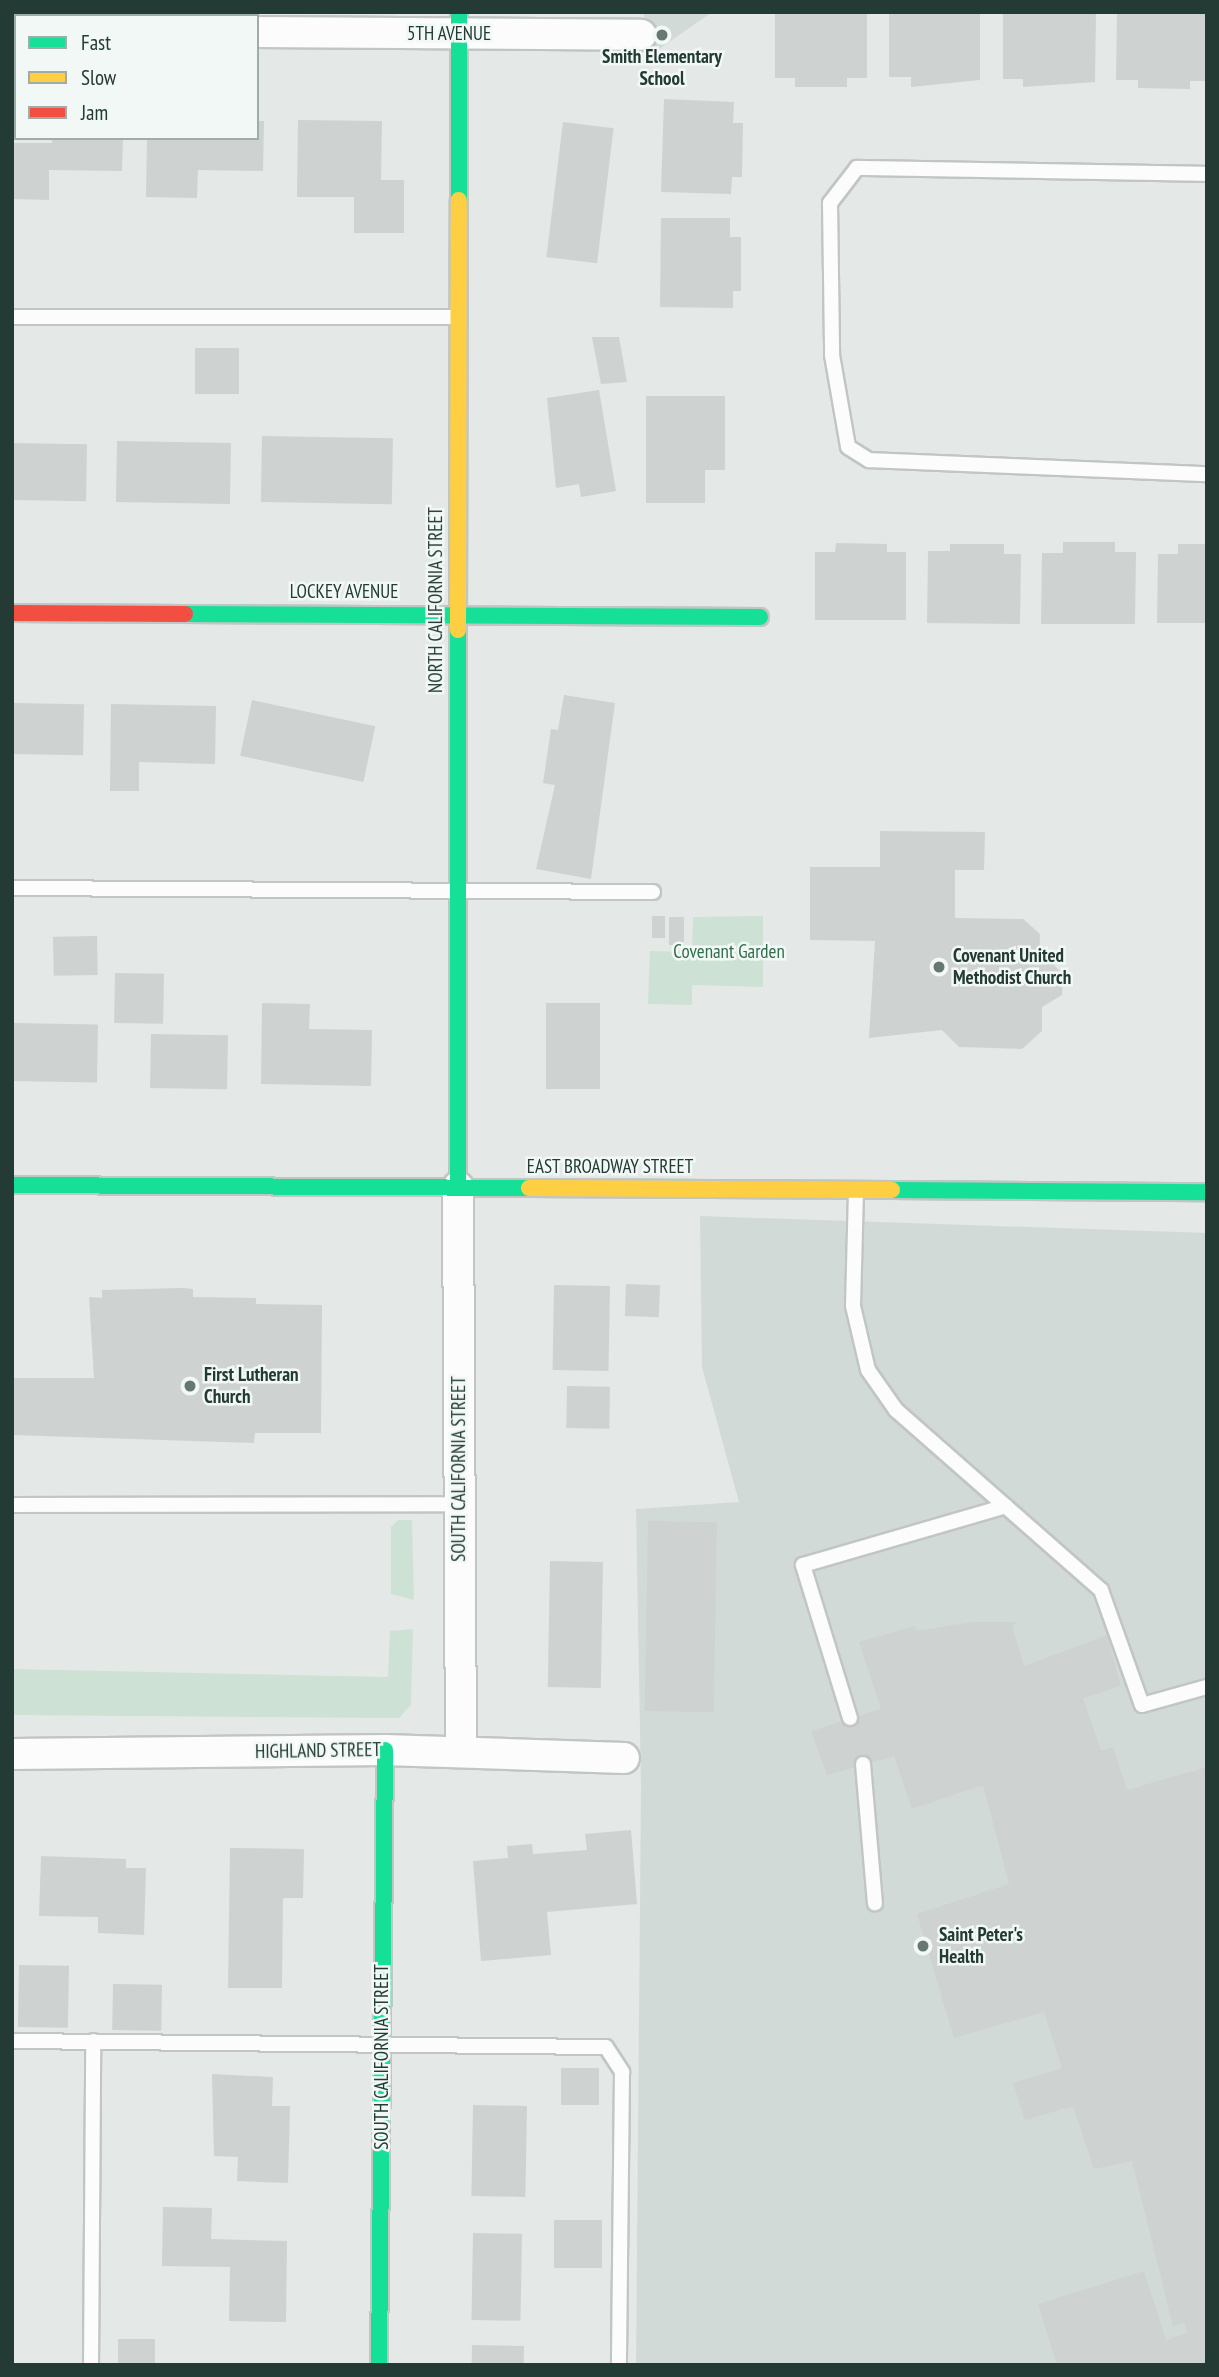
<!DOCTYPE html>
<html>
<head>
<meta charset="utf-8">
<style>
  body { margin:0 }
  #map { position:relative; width:1219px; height:2377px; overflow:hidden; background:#e4e9e7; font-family:"PT Sans Narrow",sans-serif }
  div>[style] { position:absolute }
  .built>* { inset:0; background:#d2dad7 }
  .green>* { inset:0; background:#cee1d5 }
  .building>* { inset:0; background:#ced2d1; transform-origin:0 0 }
  .roads { filter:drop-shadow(2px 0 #c1c6c4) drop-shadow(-2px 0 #c1c6c4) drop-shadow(0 2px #c1c6c4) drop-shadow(0 -2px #c1c6c4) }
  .lane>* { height:14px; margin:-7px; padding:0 7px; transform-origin:7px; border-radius:7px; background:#fbfcfb }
  .street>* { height:30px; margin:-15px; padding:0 15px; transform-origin:15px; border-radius:15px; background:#fbfcfb }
  .fast>* { height:16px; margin:-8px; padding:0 8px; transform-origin:8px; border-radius:8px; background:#16e098 }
  .slow>* { height:16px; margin:-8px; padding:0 8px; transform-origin:8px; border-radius:8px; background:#ffcf43 }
  .jam>* { height:16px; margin:-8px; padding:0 8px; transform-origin:8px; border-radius:8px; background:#f24e42 }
  .dots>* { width:19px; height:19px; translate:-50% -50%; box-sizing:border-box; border:4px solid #f2f8f5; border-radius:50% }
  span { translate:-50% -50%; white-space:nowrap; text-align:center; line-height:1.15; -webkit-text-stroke:5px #f2f8f5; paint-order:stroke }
  .street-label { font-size:19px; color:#233a35 }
  .poi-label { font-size:19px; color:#233a35; font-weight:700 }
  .left { translate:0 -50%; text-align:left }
  .park-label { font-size:19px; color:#316d4b }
  .frame { position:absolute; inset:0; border:14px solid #233a35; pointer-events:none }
  .legend { position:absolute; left:14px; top:14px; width:245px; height:126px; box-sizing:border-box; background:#f2f8f5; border:2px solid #9faca8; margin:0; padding:9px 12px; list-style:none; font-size:21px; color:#233a35 }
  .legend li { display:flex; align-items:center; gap:14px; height:35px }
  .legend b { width:35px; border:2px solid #9faca8 }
</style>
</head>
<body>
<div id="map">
  <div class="built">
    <i style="clip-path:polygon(644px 12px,712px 12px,645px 59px)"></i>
    <i style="clip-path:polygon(700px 1216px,1207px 1233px,1207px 2365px,636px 2365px,641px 1788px,636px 1509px,739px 1502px,702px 1367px)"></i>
  </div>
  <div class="green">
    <i style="clip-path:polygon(763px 916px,763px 987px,692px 985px,692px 1005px,648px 1004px,650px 951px,692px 952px,693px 917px)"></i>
    <i style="clip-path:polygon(398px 1520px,412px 1520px,414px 1600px,391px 1594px,391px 1527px)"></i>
    <i style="clip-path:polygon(413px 1629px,411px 1705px,399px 1718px,12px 1715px,12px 1669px,388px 1677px,390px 1631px)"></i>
  </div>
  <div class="building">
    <i style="clip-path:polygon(775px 12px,867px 12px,867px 78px,847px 78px,847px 87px,795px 87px,795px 78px,775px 78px)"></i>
    <i style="clip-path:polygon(889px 12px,980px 12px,980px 80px,911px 87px,911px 77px,889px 77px)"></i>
    <i style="clip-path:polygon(1003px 12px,1096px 12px,1095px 82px,1023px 87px,1023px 79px,1003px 79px)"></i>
    <i style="clip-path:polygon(1117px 12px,1207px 12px,1207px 81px,1190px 81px,1190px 89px,1138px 88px,1138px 80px,1116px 80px)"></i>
    <i style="clip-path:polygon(664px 99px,734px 102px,733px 123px,743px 123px,742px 177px,732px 177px,731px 194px,661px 192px)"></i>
    <i style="clip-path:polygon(298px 120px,382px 121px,381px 180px,404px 180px,404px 233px,354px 233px,354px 197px,297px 197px)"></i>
    <i style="clip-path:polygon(257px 121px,264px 121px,263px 171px,198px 170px,197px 198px,146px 197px,147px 138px,257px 138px)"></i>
    <i style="left:563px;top:122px;width:51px;height:136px;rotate:7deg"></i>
    <i style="clip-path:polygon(52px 138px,123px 138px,122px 171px,49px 170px,49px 200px,12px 199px,12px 143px,52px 143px)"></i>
    <i style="clip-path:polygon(661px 218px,730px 218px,730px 237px,741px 237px,741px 291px,733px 291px,733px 308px,660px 307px)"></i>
    <i style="clip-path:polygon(592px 337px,619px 337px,627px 382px,601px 384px)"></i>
    <i style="left:195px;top:348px;width:44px;height:46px"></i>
    <i style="clip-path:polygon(599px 390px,616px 491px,581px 497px,579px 484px,556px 488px,547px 398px)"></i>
    <i style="clip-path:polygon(646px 396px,725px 396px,725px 470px,705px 470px,705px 503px,646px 503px)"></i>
    <i style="left:262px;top:436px;width:131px;height:66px;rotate:1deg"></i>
    <i style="left:117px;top:441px;width:114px;height:61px;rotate:1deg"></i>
    <i style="left:12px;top:443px;width:75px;height:57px;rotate:1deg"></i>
    <i style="clip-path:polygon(1063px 542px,1115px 542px,1115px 552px,1136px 552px,1135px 624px,1041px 624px,1042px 553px,1063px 553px)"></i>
    <i style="clip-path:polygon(836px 543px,887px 544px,887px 552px,906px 552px,906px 620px,815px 620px,815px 552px,835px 552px)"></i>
    <i style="clip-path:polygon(950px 544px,1004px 544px,1004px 554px,1021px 554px,1020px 624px,927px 623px,928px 551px,950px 551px)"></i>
    <i style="clip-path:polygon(1178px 544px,1207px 544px,1207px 623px,1157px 623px,1158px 554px,1178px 554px)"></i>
    <i style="clip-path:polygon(564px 695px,615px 703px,591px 879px,536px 869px,555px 785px,543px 783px,551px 729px,558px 730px)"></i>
    <i style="left:252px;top:700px;width:126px;height:57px;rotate:12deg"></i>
    <i style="left:12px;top:703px;width:72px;height:51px;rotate:1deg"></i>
    <i style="clip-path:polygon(111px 704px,216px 706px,215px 764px,139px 762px,139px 791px,110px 791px)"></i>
    <i style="clip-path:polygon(880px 831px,985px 832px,984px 870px,955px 870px,955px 918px,1023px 919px,1040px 934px,1039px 961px,1050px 961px,1063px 974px,1062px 995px,1042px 1007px,1042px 1031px,1022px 1049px,959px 1047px,942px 1030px,869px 1038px,875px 941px,810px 940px,810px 867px,880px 867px)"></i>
    <i style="left:652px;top:916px;width:13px;height:22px"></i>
    <i style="left:669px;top:917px;width:15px;height:28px"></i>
    <i style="left:97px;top:936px;width:39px;height:44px;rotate:89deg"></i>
    <i style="left:115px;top:973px;width:49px;height:50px;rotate:1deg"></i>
    <i style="clip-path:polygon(262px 1003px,310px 1004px,309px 1029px,372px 1030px,371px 1086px,261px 1084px)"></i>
    <i style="left:546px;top:1003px;width:54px;height:86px"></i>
    <i style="left:12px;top:1023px;width:86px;height:58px;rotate:1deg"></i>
    <i style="left:151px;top:1034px;width:77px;height:54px;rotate:1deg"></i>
    <i style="left:626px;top:1284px;width:34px;height:32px;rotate:2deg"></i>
    <i style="left:554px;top:1285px;width:56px;height:85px;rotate:1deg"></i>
    <i style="clip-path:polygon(183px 1288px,193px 1289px,193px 1297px,256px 1298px,256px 1304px,322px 1305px,321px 1433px,255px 1433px,254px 1443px,12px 1435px,12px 1378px,94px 1378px,89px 1297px,102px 1298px,102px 1290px)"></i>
    <i style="left:567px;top:1386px;width:43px;height:42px;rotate:1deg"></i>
    <i style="left:648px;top:1521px;width:69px;height:190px;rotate:1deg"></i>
    <i style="left:550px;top:1561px;width:53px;height:126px;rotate:1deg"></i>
    <i style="clip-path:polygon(973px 1622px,1017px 1622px,1012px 1626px,1024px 1666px,1107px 1635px,1121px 1686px,1083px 1698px,1101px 1751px,1113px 1747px,1127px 1790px,1207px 1767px,1207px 2365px,1057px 2365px,1038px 2304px,1144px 2271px,1166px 2340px,1187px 2333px,1184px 2322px,1173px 2327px,1132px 2161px,1094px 2169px,1073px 2106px,1025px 2120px,1013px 2083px,1062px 2068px,1044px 2012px,954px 2038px,917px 1914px,1009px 1884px,983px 1785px,912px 1809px,894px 1756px,827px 1775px,811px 1731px,881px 1709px,859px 1642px,914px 1626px,917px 1631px)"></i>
    <i style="clip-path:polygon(631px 1830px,637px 1904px,547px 1912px,551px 1955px,481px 1961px,473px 1861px,508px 1858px,507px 1846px,532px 1844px,533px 1854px,587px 1850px,585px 1834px)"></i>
    <i style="clip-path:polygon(230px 1848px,304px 1849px,303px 1898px,283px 1898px,282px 1988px,228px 1988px)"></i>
    <i style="clip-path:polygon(41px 1856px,126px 1859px,126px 1868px,146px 1868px,144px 1935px,98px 1933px,98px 1917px,39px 1916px)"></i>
    <i style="left:19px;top:1965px;width:50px;height:62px;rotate:1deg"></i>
    <i style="left:113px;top:1984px;width:49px;height:46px;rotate:1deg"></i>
    <i style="left:561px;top:2068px;width:38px;height:37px"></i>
    <i style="clip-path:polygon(212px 2074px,273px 2077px,272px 2106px,290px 2106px,288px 2183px,237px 2181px,238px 2157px,214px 2156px)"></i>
    <i style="left:473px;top:2105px;width:54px;height:91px;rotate:1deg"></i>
    <i style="clip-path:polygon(163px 2207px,212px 2208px,211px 2239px,287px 2241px,286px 2322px,229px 2321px,230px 2267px,162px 2266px)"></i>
    <i style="left:554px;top:2220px;width:48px;height:48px"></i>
    <i style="left:473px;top:2233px;width:49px;height:87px;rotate:1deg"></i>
    <i style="left:155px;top:2339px;width:26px;height:37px;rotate:90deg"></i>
    <i style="left:472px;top:2345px;width:52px;height:20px;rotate:1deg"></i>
  </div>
  <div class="roads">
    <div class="lane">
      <i style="left:1207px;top:174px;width:350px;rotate:-179deg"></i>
      <i style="left:857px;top:168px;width:44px;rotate:127.6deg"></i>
      <i style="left:830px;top:203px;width:152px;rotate:89.2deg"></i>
      <i style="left:832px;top:355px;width:93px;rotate:80.1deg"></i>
      <i style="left:848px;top:447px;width:25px;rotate:32deg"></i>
      <i style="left:869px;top:460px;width:338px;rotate:2.4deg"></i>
      <i style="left:12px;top:317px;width:444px"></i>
      <i style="left:12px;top:888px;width:641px;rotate:0.36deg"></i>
      <i style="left:856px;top:1191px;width:115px;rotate:91.5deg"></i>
      <i style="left:853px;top:1306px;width:66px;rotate:76.8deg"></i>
      <i style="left:868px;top:1370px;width:49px;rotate:55deg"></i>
      <i style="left:896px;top:1410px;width:273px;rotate:41.3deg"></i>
      <i style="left:1101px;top:1590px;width:122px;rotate:70.4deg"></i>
      <i style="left:1142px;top:1705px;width:67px;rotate:-15.5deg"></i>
      <i style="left:12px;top:1505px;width:447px;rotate:-0.1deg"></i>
      <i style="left:850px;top:1718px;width:160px;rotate:-107.1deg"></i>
      <i style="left:803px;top:1565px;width:211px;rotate:-16.2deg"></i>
      <i style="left:863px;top:1764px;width:140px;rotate:85.1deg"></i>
      <i style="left:12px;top:2041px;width:594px;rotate:0.58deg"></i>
      <i style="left:606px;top:2047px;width:30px;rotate:57deg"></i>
      <i style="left:622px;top:2072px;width:293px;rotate:90.6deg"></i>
      <i style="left:91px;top:2365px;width:324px;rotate:-89.6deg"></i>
    </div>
    <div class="street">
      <i style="left:12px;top:30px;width:4px"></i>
      <i style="left:257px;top:32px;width:384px;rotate:0.4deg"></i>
      <i style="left:458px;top:1187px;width:564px;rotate:89.7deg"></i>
      <i style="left:12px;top:1754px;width:373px;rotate:-0.6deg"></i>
      <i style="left:385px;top:1750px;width:239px;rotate:1.9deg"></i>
    </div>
    <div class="fast">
      <i style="left:459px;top:200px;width:188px;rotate:-90deg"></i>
      <i style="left:185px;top:614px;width:575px;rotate:0.3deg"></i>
      <i style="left:12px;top:1185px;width:517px;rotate:0.33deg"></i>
      <i style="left:458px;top:1187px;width:557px;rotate:-90deg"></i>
      <i style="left:892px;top:1190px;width:315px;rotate:0.4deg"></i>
      <i style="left:379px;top:2365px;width:615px;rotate:-89.44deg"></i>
    </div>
    <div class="slow">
      <i style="left:458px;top:630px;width:430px;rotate:-89.9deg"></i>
      <i style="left:529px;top:1188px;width:363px;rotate:0.3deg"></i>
    </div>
    <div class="jam">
      <i style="left:12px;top:613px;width:173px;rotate:0.3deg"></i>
    </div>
  </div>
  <div class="dots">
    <i style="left:662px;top:35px;background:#677773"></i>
    <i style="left:939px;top:967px;background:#677773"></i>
    <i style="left:190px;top:1386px;background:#677773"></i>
    <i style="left:923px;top:1946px;background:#677773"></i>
  </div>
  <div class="street-label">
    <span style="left:449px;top:34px">5TH AVENUE</span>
    <span style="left:344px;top:592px">LOCKEY AVENUE</span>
    <span style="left:436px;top:600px;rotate:-90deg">NORTH CALIFORNIA STREET</span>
    <span style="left:610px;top:1167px">EAST BROADWAY STREET</span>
    <span style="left:459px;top:1469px;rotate:-90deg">SOUTH CALIFORNIA STREET</span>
    <span style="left:318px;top:1751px;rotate:-1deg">HIGHLAND STREET</span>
    <span style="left:382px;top:2057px;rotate:-90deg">SOUTH CALIFORNIA STREET</span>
  </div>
  <div class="poi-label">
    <span style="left:662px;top:68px">Smith Elementary<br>School</span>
    <span class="left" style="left:953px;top:967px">Covenant United<br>Methodist Church</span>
    <span class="left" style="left:204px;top:1386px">First Lutheran<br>Church</span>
    <span class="left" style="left:939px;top:1946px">Saint Peter's<br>Health</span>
  </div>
  <div class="park-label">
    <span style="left:729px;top:952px">Covenant Garden</span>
  </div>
  <div class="frame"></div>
  <ul class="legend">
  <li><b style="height:9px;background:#16e098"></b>Fast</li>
  <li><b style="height:9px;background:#ffcf43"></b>Slow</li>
  <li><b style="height:9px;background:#f24e42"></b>Jam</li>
  </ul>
</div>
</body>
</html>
